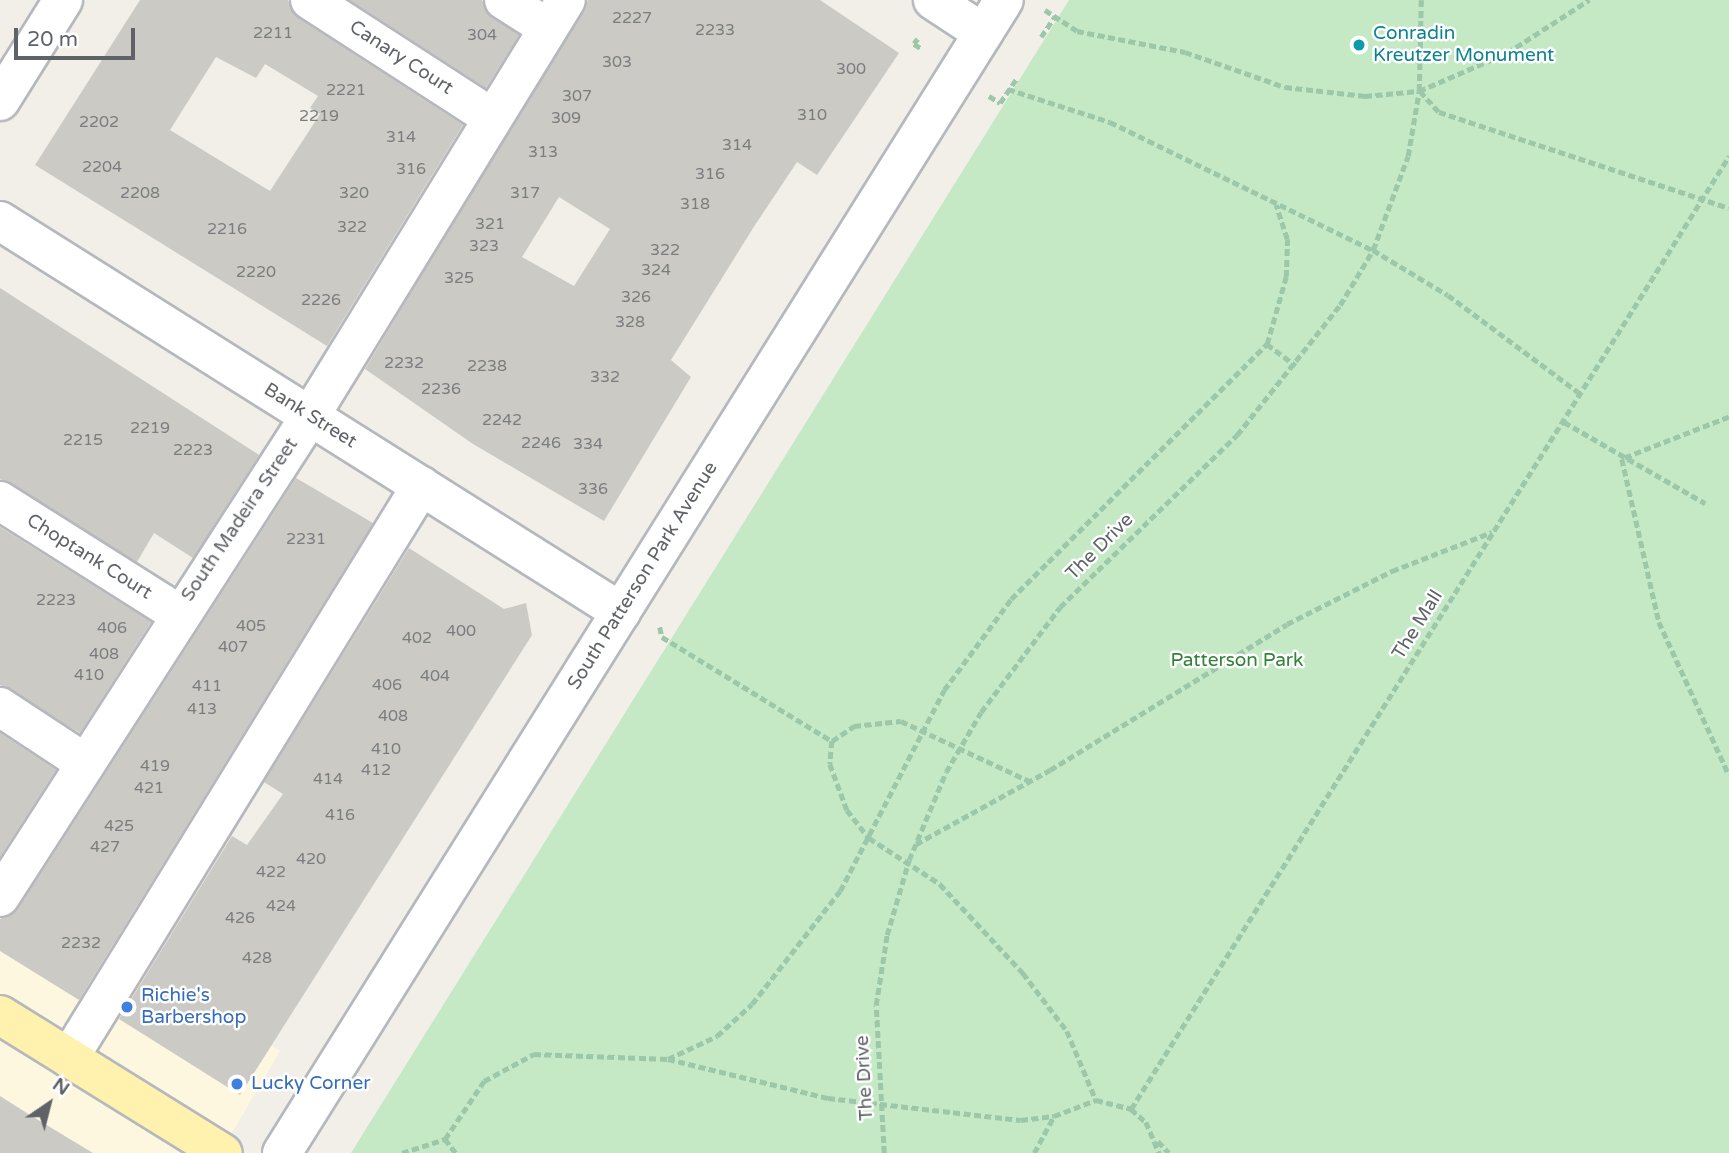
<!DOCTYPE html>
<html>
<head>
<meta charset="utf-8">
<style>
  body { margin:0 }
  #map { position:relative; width:1729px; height:1153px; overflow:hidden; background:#f1efe8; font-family:"Varela Round",sans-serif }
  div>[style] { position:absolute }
  .commercial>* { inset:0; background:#fef7e0 }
  .green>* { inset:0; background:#c5e8c5 }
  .building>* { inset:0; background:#cccac5 }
  .path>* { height:4.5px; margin-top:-2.25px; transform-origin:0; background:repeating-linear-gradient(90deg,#9cc7a9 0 7px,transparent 0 10.5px) }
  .roads { filter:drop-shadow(2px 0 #b5b8bc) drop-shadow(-2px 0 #b5b8bc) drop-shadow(0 2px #b5b8bc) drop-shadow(0 -2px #b5b8bc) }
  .minor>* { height:38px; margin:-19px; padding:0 19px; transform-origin:19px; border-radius:19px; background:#fff }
  .major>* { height:38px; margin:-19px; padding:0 19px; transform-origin:19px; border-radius:19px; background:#fff2af }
  .dots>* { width:19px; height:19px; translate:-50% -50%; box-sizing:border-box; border:4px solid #fff; border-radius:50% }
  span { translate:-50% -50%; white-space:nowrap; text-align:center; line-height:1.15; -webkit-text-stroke:5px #fff; paint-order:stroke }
  .number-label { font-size:16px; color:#7a7d7f }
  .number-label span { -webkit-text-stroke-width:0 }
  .culture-label { font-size:19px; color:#0d838f }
  .left { translate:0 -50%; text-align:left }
  .street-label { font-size:19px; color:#5f6368 }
  .park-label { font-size:19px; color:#348238 }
  .shop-label { font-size:19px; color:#366cbe }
  .north { position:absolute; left:14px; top:1069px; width:70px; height:70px; -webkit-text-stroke:5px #fff; paint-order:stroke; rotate:35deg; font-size:19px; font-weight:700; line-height:28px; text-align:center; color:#5f6368 }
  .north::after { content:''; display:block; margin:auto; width:24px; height:32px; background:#5f6368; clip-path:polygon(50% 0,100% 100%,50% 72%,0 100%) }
  .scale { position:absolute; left:14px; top:28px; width:121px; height:32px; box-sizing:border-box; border:4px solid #5f6368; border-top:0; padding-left:9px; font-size:21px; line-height:24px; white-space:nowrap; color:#5f6368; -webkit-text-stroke:5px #fff; paint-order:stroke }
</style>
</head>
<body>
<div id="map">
  <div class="commercial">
    <i style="clip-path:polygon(0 796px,167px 898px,129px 958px,280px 1051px,220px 1153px,0 1153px)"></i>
  </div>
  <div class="green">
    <i style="clip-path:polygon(1069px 0,1729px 0,1729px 1153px,351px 1153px)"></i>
  </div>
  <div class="building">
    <i style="clip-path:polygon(evenodd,140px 0,288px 0,298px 18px,463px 125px,327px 346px,35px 165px,140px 0,216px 57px,256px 78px,265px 64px,318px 96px,310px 108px,320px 114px,270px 191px,170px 130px,216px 57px)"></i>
    <i style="clip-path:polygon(350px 0,482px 0,492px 18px,519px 35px,486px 88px)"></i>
    <i style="clip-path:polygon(evenodd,588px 0,820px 0,899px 53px,817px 175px,797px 162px,755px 225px,671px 360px,691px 377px,604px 521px,473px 444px,365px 369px,588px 0,559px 197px,610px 229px,574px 286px,522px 257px,559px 197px)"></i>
    <i style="clip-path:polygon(0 288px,259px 455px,193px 558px,154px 533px,137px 562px,0 479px)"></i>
    <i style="clip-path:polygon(296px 478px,373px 523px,79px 1000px,0 951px,0 919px,18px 909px)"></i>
    <i style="clip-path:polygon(0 527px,151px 622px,80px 733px,0 685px)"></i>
    <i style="clip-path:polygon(409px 548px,504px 609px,526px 603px,532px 635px,240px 1095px,119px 1019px,232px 836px,247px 845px,283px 794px,264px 782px)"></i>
    <i style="clip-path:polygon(0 733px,56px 770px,0 857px)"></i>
    <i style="clip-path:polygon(0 1096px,30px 1115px,93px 1153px,0 1153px)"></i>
  </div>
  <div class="path">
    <i style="left:1045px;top:10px;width:38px;rotate:33deg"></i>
    <i style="left:1077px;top:31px;width:110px;rotate:11deg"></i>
    <i style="left:1185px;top:52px;width:106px;rotate:19.3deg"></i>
    <i style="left:1285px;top:87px;width:81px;rotate:6.4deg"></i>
    <i style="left:1365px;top:96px;width:54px;rotate:-5.3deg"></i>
    <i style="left:1419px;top:91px;width:96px;rotate:-23.4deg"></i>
    <i style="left:1507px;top:53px;width:98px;rotate:-32.9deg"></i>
    <i style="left:1041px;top:37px;width:25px;rotate:-56deg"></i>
    <i style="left:918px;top:39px;width:6px;rotate:129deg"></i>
    <i style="left:914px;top:44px;width:9px;rotate:32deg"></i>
    <i style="left:1008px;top:89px;width:107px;rotate:17.9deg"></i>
    <i style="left:1110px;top:122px;width:292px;rotate:26deg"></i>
    <i style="left:1373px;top:250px;width:87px;rotate:31deg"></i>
    <i style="left:1448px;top:295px;width:166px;rotate:36.7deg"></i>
    <i style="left:1420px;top:91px;width:28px;rotate:48deg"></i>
    <i style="left:1439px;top:112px;width:305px;rotate:18.3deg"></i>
    <i style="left:989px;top:96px;width:13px;rotate:32deg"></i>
    <i style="left:1000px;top:103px;width:29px;rotate:-56deg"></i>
    <i style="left:1267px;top:344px;width:36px;rotate:37deg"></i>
    <i style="left:1729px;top:417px;width:115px;rotate:158.6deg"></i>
    <i style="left:1622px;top:459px;width:167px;rotate:77.2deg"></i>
    <i style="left:1659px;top:622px;width:168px;rotate:65.4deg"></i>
    <i style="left:1564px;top:422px;width:163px;rotate:29.9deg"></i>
    <i style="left:660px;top:627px;width:10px;rotate:79deg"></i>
    <i style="left:662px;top:637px;width:199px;rotate:31.5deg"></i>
    <i style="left:832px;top:741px;width:23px;rotate:95deg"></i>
    <i style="left:830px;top:764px;width:49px;rotate:69.7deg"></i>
    <i style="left:847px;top:810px;width:36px;rotate:52deg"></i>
    <i style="left:869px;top:838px;width:85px;rotate:32.9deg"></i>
    <i style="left:940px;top:884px;width:122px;rotate:47deg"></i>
    <i style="left:1023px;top:973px;width:73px;rotate:52.8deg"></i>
    <i style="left:1067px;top:1031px;width:75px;rotate:67.2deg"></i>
    <i style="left:832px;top:741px;width:27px;rotate:-34deg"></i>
    <i style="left:854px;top:726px;width:47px;rotate:-6.1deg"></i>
    <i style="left:901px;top:721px;width:141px;rotate:25.1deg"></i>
    <i style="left:916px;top:844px;width:153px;rotate:-28.9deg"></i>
    <i style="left:1050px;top:770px;width:278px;rotate:-31.6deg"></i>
    <i style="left:1287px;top:624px;width:118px;rotate:-26.8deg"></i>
    <i style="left:1392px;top:571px;width:107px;rotate:-21.3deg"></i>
    <i style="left:668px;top:1059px;width:54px;rotate:-25.1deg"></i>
    <i style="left:717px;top:1036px;width:47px;rotate:-42.4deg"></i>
    <i style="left:752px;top:1004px;width:143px;rotate:-52.1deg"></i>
    <i style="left:840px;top:891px;width:226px;rotate:-62.6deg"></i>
    <i style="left:944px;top:690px;width:113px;rotate:-53.6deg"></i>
    <i style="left:1011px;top:599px;width:361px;rotate:-44.9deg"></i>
    <i style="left:1267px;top:344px;width:70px;rotate:-74.2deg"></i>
    <i style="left:1286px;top:277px;width:38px;rotate:-88deg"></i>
    <i style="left:1287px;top:239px;width:36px;rotate:-108deg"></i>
    <i style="left:1131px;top:1109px;width:1125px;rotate:-57.89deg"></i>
    <i style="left:445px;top:1139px;width:18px;rotate:52deg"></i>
    <i style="left:1158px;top:1141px;width:16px;rotate:47deg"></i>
    <i style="left:402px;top:1153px;width:45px;rotate:-18deg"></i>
    <i style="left:445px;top:1139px;width:70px;rotate:-56.1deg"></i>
    <i style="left:484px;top:1081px;width:57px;rotate:-28.4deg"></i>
    <i style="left:534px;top:1054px;width:134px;rotate:2.1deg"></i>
    <i style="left:668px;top:1059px;width:165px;rotate:13.7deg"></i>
    <i style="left:828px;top:1098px;width:194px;rotate:6.5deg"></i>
    <i style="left:1021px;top:1120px;width:33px;rotate:-7deg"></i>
    <i style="left:884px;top:1153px;width:148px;rotate:-93.1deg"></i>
    <i style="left:876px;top:1005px;width:71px;rotate:-81.1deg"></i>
    <i style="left:887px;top:935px;width:78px;rotate:-73.7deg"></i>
    <i style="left:909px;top:860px;width:95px;rotate:-67.2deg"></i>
    <i style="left:946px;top:772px;width:69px;rotate:-59.7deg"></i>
    <i style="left:981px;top:712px;width:131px;rotate:-53deg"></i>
    <i style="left:1060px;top:607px;width:247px;rotate:-44.2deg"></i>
    <i style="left:1237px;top:435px;width:166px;rotate:-51.6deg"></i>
    <i style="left:1340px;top:305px;width:64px;rotate:-59deg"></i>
    <i style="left:1373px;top:250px;width:100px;rotate:-69.6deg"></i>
    <i style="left:1408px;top:156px;width:66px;rotate:-80.4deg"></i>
    <i style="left:1419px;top:91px;width:91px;rotate:-88.7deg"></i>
    <i style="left:1034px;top:1153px;width:42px;rotate:-61.6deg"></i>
    <i style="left:1054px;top:1116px;width:45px;rotate:-20.9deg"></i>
    <i style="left:1096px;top:1100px;width:36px;rotate:14deg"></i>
    <i style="left:1131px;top:1109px;width:20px;rotate:41deg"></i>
    <i style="left:1146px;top:1122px;width:34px;rotate:67deg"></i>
  </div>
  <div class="roads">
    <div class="minor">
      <i style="left:310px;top:0;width:216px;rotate:32.9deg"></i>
      <i style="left:504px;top:0;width:52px;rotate:32.5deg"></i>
      <i style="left:933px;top:0;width:60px;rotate:33.4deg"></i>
      <i style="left:0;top:101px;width:119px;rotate:-58deg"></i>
      <i style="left:0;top:221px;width:734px;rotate:32.2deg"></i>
      <i style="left:0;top:501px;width:209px;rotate:32.3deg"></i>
      <i style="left:0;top:707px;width:98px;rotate:33.4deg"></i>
      <i style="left:0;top:897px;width:572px;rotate:-57.2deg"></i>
      <i style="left:310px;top:416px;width:488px;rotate:-58.4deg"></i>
      <i style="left:69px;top:1058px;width:672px;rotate:-58.39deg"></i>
      <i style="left:282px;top:1153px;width:1360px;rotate:-57.95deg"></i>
    </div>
    <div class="major">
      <i style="left:0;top:1015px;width:262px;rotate:31.8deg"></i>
    </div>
  </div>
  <div class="dots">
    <i style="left:1359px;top:45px;background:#0f9aa8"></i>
    <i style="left:127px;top:1007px;background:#3f7fe0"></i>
    <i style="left:237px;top:1084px;background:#3f7fe0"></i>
  </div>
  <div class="number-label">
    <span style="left:632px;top:18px">2227</span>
    <span style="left:715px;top:30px">2233</span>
    <span style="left:273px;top:33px">2211</span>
    <span style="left:482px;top:35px">304</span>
    <span style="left:617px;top:62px">303</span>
    <span style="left:851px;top:69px">300</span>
    <span style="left:346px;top:90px">2221</span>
    <span style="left:577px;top:96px">307</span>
    <span style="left:812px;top:115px">310</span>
    <span style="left:319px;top:116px">2219</span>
    <span style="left:566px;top:118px">309</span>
    <span style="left:99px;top:122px">2202</span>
    <span style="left:401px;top:137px">314</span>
    <span style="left:737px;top:145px">314</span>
    <span style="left:543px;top:152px">313</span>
    <span style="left:102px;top:167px">2204</span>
    <span style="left:411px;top:169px">316</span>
    <span style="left:710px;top:174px">316</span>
    <span style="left:140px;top:193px">2208</span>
    <span style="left:354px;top:193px">320</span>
    <span style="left:525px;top:193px">317</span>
    <span style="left:695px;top:204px">318</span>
    <span style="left:490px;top:224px">321</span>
    <span style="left:352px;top:227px">322</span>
    <span style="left:227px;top:229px">2216</span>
    <span style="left:484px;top:246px">323</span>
    <span style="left:665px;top:250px">322</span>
    <span style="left:656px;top:270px">324</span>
    <span style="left:256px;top:272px">2220</span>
    <span style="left:459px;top:278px">325</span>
    <span style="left:636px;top:297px">326</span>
    <span style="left:321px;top:300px">2226</span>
    <span style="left:630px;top:322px">328</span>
    <span style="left:404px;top:363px">2232</span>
    <span style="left:487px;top:366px">2238</span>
    <span style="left:605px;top:377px">332</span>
    <span style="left:441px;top:389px">2236</span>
    <span style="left:502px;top:420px">2242</span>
    <span style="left:150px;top:428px">2219</span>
    <span style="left:83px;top:440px">2215</span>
    <span style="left:541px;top:443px">2246</span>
    <span style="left:588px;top:444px">334</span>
    <span style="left:193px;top:450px">2223</span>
    <span style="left:593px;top:489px">336</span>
    <span style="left:306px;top:539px">2231</span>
    <span style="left:56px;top:600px">2223</span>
    <span style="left:251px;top:626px">405</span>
    <span style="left:112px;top:628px">406</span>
    <span style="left:461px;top:631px">400</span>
    <span style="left:417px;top:638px">402</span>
    <span style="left:233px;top:647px">407</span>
    <span style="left:104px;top:654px">408</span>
    <span style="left:89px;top:675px">410</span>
    <span style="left:435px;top:676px">404</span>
    <span style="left:387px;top:685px">406</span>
    <span style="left:207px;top:686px">411</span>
    <span style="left:202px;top:709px">413</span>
    <span style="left:393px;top:716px">408</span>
    <span style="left:386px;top:749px">410</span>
    <span style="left:155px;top:766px">419</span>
    <span style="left:376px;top:770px">412</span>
    <span style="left:328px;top:779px">414</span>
    <span style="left:149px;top:788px">421</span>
    <span style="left:340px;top:815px">416</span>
    <span style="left:119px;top:826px">425</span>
    <span style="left:105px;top:847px">427</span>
    <span style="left:311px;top:859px">420</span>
    <span style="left:271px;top:872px">422</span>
    <span style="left:281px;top:906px">424</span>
    <span style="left:240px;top:918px">426</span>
    <span style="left:81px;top:943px">2232</span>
    <span style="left:257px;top:958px">428</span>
  </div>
  <div class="culture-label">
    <span class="left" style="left:1373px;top:45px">Conradin<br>Kreutzer Monument</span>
  </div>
  <div class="street-label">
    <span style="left:401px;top:58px;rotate:33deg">Canary Court</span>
    <span style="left:310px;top:416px;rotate:32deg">Bank Street</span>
    <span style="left:240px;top:520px;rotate:-56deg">South Madeira Street</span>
    <span style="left:1100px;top:547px;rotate:-45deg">The Drive</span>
    <span style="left:89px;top:557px;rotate:32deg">Choptank Court</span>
    <span style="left:643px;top:576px;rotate:-58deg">South Patterson Park Avenue</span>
    <span style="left:1418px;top:625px;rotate:-58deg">The Mall</span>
    <span style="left:865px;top:1078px;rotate:-93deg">The Drive</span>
  </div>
  <div class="park-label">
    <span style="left:1237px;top:661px">Patterson Park</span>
  </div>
  <div class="shop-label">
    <span class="left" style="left:141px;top:1007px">Richie's<br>Barbershop</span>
    <span class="left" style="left:251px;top:1084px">Lucky Corner</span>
  </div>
  <div class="north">N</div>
  <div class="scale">20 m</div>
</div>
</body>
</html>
